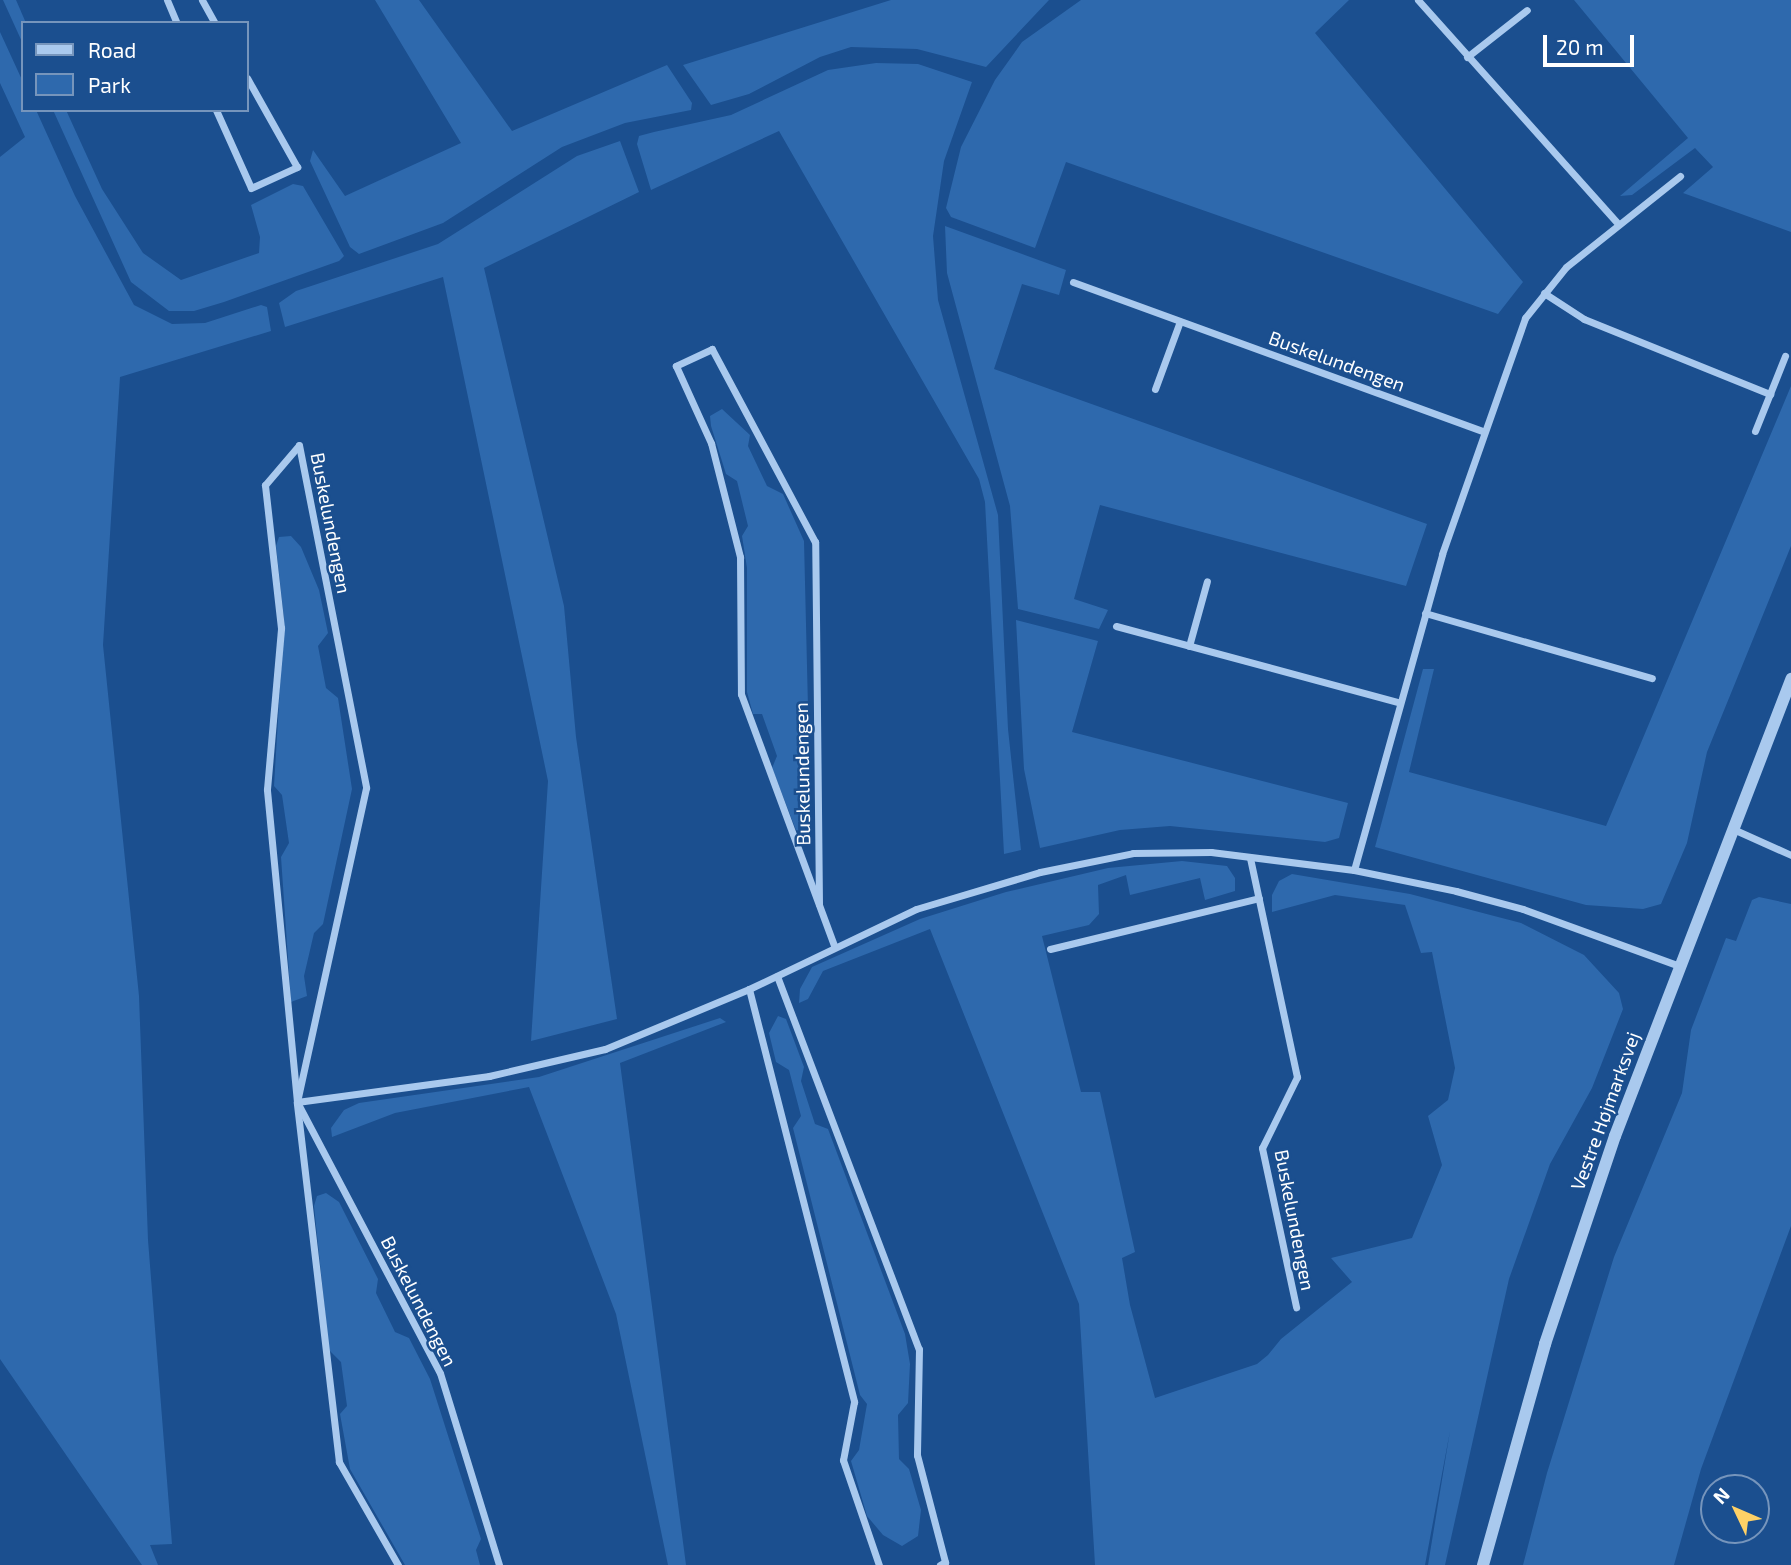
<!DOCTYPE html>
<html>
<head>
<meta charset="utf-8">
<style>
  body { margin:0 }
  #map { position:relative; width:1791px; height:1565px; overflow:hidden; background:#1b4f8f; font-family:"Exo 2",sans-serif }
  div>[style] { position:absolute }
  .green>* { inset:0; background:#2e69ad }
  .minor>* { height:7px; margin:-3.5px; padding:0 3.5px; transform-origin:3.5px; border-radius:3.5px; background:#a9c9ee }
  .tertiary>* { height:12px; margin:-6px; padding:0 6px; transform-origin:6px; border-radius:6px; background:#a9c9ee }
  span { translate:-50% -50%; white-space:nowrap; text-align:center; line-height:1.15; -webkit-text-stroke:5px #1b4f8f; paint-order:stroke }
  .street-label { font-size:19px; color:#fff }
  .legend { position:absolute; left:21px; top:21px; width:228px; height:91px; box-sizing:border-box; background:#1b4f8f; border:2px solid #7695bc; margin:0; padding:9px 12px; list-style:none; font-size:21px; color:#fff }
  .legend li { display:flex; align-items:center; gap:14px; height:35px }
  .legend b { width:35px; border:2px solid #7695bc }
  .north { position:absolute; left:1700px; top:1474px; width:70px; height:70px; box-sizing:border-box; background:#1b4f8f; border:2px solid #7695bc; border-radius:50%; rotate:314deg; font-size:19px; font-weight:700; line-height:28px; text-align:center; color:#fff }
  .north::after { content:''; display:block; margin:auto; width:24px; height:32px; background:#ffd166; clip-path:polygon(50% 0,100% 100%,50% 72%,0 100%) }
  .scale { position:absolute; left:1543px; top:35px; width:91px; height:32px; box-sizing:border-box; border:4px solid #fff; border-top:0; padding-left:9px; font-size:21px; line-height:24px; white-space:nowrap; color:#fff; -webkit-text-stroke:5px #1b4f8f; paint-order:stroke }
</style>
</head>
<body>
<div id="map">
  <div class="green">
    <i style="clip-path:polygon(3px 0,16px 0,26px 23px,23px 44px)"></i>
    <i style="clip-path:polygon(375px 0,419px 0,512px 131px,667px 65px,692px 103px,691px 110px,625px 123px,562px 147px,443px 223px,359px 254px,350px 247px,310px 161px,313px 150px,345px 196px,461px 143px)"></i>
    <i style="clip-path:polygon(891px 0,1049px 0,986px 67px,917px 49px,851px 47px,820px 57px,749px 94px,711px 105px,683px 65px)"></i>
    <i style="clip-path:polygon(1081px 0,1349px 0,1315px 33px,1523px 282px,1498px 314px,1066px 162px,1035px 248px,951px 217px,946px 208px,961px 147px,995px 80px,1022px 42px)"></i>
    <i style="clip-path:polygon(1574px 0,1791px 0,1791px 232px,1683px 193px,1713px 167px,1695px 148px,1632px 195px,1620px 196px,1688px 138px)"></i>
    <i style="clip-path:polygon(0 32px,23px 82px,23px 110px,36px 110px,75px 196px,134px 305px,172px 324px,205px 323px,261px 305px,267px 307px,271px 331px,120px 377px,103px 645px,139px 996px,148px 1240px,172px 1544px,150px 1545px,158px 1565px,142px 1565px,0 1359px,0 157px,25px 137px,0 83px)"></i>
    <i style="clip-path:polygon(876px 63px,918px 64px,972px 82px,944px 161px,933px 236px,938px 300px,998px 515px,1008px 729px,1021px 850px,1004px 854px,985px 502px,979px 479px,779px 131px,651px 190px,637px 144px,639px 136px,654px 132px,731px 115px,828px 70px)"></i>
    <i style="clip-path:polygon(53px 110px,66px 110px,102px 189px,143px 253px,181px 280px,259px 253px,260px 237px,251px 205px,293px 184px,303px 186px,344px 256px,339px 261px,224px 302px,194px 311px,169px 311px,131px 282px)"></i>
    <i style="clip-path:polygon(620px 141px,639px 192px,484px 268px,564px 606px,576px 737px,617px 1019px,531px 1041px,548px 781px,443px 277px,285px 327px,279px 303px,296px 291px,438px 244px,577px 156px)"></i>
    <i style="clip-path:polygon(945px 226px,1066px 270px,1059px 295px,1022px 284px,994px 369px,1427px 524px,1406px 586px,1100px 505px,1074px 599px,1108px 610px,1099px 629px,1018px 609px,1010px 506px,947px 273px)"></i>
    <i style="clip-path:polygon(1791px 386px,1791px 546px,1707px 752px,1687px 843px,1661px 904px,1643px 909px,1586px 905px,1375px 847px,1423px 669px,1434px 669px,1409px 772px,1606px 826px)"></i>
    <i style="clip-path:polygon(722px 409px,750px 435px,748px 446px,767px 486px,783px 494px,804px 541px,809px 749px,801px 759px,799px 806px,808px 815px,806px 827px,800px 831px,796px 830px,772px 768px,777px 756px,762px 714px,753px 714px,747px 692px,747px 568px,742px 536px,748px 526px,737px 481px,726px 474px,711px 426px,710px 416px)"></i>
    <i style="clip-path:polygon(291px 536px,301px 547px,319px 590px,328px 633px,318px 646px,326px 688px,338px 698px,352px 789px,323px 924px,314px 933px,304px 976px,307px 996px,291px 1002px,281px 857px,289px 843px,282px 795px,274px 786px,284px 619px,276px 546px,279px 537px)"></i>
    <i style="clip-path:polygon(1016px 620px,1098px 641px,1072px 732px,1348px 803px,1339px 838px,1325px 842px,1170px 826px,1120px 830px,1040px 848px,1024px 769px)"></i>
    <i style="clip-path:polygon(1182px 861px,1227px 866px,1235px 878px,1235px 891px,1205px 900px,1200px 878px,1130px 895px,1126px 875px,1098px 885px,1099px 914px,1089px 925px,1042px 936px,1081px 1092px,1100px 1092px,1135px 1252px,1122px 1258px,1130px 1305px,1155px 1398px,1257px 1364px,1268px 1355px,1281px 1339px,1352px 1282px,1331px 1258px,1412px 1238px,1442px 1165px,1428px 1116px,1448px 1100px,1455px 1068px,1432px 952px,1421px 953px,1405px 905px,1335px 895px,1272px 912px,1272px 895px,1279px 881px,1292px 874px,1410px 894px,1521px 923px,1584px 955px,1619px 993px,1623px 1009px,1592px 1088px,1550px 1164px,1509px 1279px,1445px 1565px,1428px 1565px,1450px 1431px,1425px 1565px,1095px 1565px,1079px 1304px,930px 929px,823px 971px,808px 999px,799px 1003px,800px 989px,812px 967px,920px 919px,1006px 892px,1108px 868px)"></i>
    <i style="clip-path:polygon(1759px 897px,1791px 904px,1791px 1226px,1701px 1469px,1674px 1565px,1523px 1565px,1547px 1473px,1614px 1257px,1682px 1093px,1691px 1030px,1726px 938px,1736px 941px,1752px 900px)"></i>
    <i style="clip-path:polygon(778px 1016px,786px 1019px,804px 1067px,801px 1081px,815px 1124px,828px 1129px,905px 1334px,910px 1364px,908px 1403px,898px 1415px,899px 1459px,909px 1469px,921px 1510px,918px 1536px,902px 1546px,883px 1535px,867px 1516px,851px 1461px,859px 1450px,867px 1404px,860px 1395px,793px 1128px,801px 1116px,789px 1070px,776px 1062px,769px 1033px)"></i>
    <i style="clip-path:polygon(720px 1018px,726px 1022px,620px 1063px,686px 1565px,668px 1565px,616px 1314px,529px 1087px,395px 1113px,332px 1137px,331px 1128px,344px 1110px,359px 1103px,539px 1077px)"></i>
    <i style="clip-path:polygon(326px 1193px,339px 1202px,378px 1279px,376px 1293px,395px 1332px,409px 1338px,430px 1379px,481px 1539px,476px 1550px,480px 1565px,405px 1565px,350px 1469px,340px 1414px,347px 1406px,341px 1362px,329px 1350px,314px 1206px,317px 1196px)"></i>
  </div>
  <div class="minor">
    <i style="left:167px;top:0;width:25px;rotate:67deg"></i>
    <i style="left:202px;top:0;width:26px;rotate:61deg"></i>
    <i style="left:1418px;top:0;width:300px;rotate:48.2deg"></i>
    <i style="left:1467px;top:57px;width:76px;rotate:-38.1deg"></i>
    <i style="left:216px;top:110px;width:85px;rotate:65.8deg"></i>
    <i style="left:251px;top:188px;width:51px;rotate:-24.5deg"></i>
    <i style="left:297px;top:167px;width:102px;rotate:-119.3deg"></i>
    <i style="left:1073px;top:282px;width:436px;rotate:20deg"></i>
    <i style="left:1544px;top:293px;width:48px;rotate:33deg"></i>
    <i style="left:1584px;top:319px;width:201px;rotate:22deg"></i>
    <i style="left:1155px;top:389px;width:72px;rotate:-69.8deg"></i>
    <i style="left:1755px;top:431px;width:81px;rotate:-68.2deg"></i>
    <i style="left:299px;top:445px;width:349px;rotate:78.9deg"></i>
    <i style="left:366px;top:788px;width:321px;rotate:102.4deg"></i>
    <i style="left:297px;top:1102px;width:314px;rotate:-95.5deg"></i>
    <i style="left:267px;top:789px;width:162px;rotate:-85deg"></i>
    <i style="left:281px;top:628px;width:144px;rotate:-96.4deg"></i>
    <i style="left:265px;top:485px;width:52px;rotate:-49.6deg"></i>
    <i style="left:1425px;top:613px;width:236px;rotate:16deg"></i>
    <i style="left:1116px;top:626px;width:292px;rotate:15.1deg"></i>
    <i style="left:1189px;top:646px;width:67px;rotate:-74.5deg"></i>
    <i style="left:1733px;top:829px;width:64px;rotate:24.1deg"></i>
    <i style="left:1250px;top:858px;width:224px;rotate:77.9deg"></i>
    <i style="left:1297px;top:1077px;width:79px;rotate:116.2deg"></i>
    <i style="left:1262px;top:1148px;width:163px;rotate:77.9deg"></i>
    <i style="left:1354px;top:870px;width:328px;rotate:-74.4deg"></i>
    <i style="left:1442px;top:554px;width:250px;rotate:-70.6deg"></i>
    <i style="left:1525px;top:318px;width:65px;rotate:-51.2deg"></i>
    <i style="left:1566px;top:267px;width:146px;rotate:-38.6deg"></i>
    <i style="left:819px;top:904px;width:362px;rotate:-90.6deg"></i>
    <i style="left:815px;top:542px;width:219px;rotate:-118.1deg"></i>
    <i style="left:712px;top:349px;width:40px;rotate:155deg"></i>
    <i style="left:676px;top:366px;width:85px;rotate:65.6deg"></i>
    <i style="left:711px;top:443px;width:118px;rotate:75.7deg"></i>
    <i style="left:740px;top:557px;width:137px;rotate:89.6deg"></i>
    <i style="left:741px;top:694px;width:269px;rotate:69.7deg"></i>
    <i style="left:1050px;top:949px;width:215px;rotate:-13.7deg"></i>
    <i style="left:777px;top:976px;width:399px;rotate:69.2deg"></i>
    <i style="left:919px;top:1349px;width:106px;rotate:91.1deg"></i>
    <i style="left:917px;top:1455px;width:111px;rotate:75.3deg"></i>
    <i style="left:945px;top:1562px;width:6px;rotate:149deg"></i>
    <i style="left:749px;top:989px;width:426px;rotate:75.7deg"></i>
    <i style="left:854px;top:1402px;width:59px;rotate:100.7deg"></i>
    <i style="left:843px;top:1460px;width:111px;rotate:71.1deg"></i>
    <i style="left:297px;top:1102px;width:194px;rotate:-7.7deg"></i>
    <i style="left:489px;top:1076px;width:119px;rotate:-13.1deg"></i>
    <i style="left:605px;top:1049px;width:156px;rotate:-22.6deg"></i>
    <i style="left:749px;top:989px;width:185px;rotate:-25.6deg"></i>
    <i style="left:916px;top:909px;width:129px;rotate:-16.6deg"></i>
    <i style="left:1040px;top:872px;width:95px;rotate:-11.5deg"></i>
    <i style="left:1133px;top:853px;width:78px;rotate:-0.7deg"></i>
    <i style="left:1211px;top:852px;width:144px;rotate:7.2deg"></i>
    <i style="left:1354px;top:870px;width:104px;rotate:11.6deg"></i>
    <i style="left:1456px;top:891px;width:69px;rotate:15deg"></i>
    <i style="left:1523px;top:909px;width:167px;rotate:20deg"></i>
    <i style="left:398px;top:1565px;width:119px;rotate:-119.8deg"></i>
    <i style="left:339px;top:1462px;width:362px;rotate:-96.7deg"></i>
    <i style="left:297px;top:1102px;width:306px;rotate:62.2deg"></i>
    <i style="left:440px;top:1373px;width:201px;rotate:72.9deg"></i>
  </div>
  <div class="tertiary">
    <i style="left:1483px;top:1565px;width:230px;rotate:-74.3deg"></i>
    <i style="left:1545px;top:1344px;width:219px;rotate:-71.4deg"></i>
    <i style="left:1615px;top:1136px;width:490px;rotate:-68.9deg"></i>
  </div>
  <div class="street-label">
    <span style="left:1337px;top:361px;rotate:20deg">Buskelundengen</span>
    <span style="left:331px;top:523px;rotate:79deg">Buskelundengen</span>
    <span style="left:802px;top:774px;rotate:-91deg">Buskelundengen</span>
    <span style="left:1605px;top:1111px;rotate:-70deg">Vestre Højmarksvej</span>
    <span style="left:1295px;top:1220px;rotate:79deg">Buskelundengen</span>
    <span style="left:419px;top:1301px;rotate:63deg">Buskelundengen</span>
  </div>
  <ul class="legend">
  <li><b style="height:9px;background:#a9c9ee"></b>Road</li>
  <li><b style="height:19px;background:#2e69ad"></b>Park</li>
  </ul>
  <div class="north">N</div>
  <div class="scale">20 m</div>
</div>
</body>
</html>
